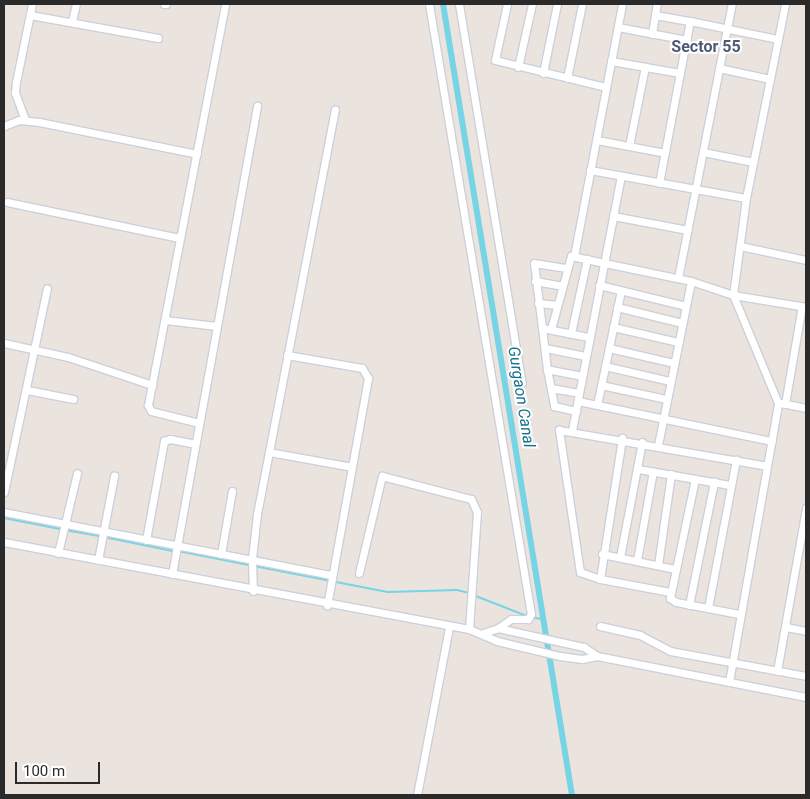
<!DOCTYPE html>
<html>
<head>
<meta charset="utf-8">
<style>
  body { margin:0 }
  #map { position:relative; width:810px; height:799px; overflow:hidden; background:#ebe3dd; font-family:Roboto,sans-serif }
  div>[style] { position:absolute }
  .stream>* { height:2px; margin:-1px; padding:0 1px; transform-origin:1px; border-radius:1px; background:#77d4e5 }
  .canal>* { height:6px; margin:-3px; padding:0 3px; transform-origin:3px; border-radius:3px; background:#77d4e5 }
  .roads { filter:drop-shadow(1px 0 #cbd0da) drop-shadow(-1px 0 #cbd0da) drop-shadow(0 1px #cbd0da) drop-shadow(0 -1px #cbd0da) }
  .minor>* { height:7px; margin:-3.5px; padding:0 3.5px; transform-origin:3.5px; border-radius:3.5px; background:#fff }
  span { translate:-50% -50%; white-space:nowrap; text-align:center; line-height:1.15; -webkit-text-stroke:4px #fff; paint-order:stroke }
  .neighbourhood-label { font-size:16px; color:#4d5977; font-weight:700 }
  .water-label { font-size:16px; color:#177390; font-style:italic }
  .frame { position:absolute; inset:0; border:5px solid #2a2a2a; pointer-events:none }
  .scale { position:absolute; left:15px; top:762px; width:85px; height:22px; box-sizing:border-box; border:2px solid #2a2a2a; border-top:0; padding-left:6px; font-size:15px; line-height:18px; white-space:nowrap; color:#2a2a2a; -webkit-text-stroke:4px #fff; paint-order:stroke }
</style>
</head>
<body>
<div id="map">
  <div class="stream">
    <i style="left:4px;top:518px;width:57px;rotate:11.1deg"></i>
    <i style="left:65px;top:530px;width:36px;rotate:10deg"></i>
    <i style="left:104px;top:537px;width:70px;rotate:11.5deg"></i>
    <i style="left:178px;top:551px;width:72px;rotate:11.2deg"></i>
    <i style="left:254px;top:566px;width:136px;rotate:11deg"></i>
    <i style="left:388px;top:592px;width:69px;rotate:-1.7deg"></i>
    <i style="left:457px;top:590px;width:12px;rotate:14deg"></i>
    <i style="left:473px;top:595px;width:58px;rotate:21.3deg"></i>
    <i style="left:531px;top:617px;width:10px;rotate:11deg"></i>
  </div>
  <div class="canal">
    <i style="left:443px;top:4px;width:801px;rotate:80.74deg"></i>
  </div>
  <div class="roads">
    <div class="minor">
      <i style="left:164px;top:4px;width:2px"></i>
      <i style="left:429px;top:4px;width:618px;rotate:80.51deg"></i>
      <i style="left:531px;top:614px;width:6px;rotate:121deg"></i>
      <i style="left:528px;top:619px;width:17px;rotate:180deg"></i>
      <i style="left:511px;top:619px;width:16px;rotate:145deg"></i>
      <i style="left:459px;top:4px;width:384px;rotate:80.6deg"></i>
      <i style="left:507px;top:4px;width:57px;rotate:102.1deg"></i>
      <i style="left:495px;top:60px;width:114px;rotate:13.7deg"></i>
      <i style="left:30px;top:15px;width:130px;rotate:10.2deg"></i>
      <i style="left:655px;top:15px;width:36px;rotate:10deg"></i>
      <i style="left:72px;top:21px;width:17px;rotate:-77deg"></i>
      <i style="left:618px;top:27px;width:70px;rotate:10.7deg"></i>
      <i style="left:652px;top:34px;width:30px;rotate:-81deg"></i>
      <i style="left:611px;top:61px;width:70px;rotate:9.9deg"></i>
      <i style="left:518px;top:67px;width:65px;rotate:-77.5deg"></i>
      <i style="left:719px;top:68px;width:52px;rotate:12.2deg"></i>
      <i style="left:543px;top:73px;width:70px;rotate:-78.5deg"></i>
      <i style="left:567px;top:78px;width:76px;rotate:-78.5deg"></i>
      <i style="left:25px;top:120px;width:29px;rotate:-110deg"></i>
      <i style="left:15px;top:93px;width:11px;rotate:-85deg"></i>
      <i style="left:16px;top:82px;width:80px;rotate:-78.4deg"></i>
      <i style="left:4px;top:126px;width:16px;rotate:-22deg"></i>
      <i style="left:19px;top:120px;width:20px;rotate:6deg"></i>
      <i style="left:39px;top:122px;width:161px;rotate:11.4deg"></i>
      <i style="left:597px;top:140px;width:69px;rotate:10.8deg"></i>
      <i style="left:629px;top:146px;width:81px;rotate:-78.6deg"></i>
      <i style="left:703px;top:152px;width:51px;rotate:11.3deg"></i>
      <i style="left:590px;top:170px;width:158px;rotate:10.2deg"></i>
      <i style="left:659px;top:183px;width:165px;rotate:-79.2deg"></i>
      <i style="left:690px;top:21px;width:90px;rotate:11.6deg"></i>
      <i style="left:7px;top:202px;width:176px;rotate:11.8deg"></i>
      <i style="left:613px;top:216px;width:76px;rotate:10.6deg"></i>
      <i style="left:740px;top:246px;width:67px;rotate:12deg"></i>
      <i style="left:574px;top:256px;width:257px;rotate:-79.2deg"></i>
      <i style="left:678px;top:278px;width:279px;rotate:-78.9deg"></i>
      <i style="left:535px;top:281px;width:27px;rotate:10deg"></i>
      <i style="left:599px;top:285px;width:89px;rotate:13.6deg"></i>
      <i style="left:538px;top:303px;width:19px;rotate:6deg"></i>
      <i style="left:617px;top:307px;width:67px;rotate:13.8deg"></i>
      <i style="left:165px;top:320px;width:52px;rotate:6.6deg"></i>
      <i style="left:613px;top:327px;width:67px;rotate:13deg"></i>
      <i style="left:542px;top:328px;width:65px;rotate:-97deg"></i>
      <i style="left:534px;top:263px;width:33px;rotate:9deg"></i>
      <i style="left:551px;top:329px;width:76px;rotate:-74.7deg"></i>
      <i style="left:571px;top:256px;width:123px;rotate:11.8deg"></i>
      <i style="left:691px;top:281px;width:44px;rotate:18.4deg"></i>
      <i style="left:733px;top:295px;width:74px;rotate:9.3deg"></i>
      <i style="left:571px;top:333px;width:76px;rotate:-77.8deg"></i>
      <i style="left:4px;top:343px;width:66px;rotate:12.3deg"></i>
      <i style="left:68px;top:357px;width:89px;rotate:18.4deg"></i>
      <i style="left:545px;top:348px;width:41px;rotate:11.3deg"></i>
      <i style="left:609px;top:348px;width:67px;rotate:13deg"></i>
      <i style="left:287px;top:355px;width:76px;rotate:9.8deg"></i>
      <i style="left:362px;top:368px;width:12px;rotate:59deg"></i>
      <i style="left:368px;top:378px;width:231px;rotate:100.2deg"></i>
      <i style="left:605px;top:366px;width:67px;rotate:13deg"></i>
      <i style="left:547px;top:369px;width:38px;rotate:79deg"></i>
      <i style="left:554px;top:406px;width:23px;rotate:13deg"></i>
      <i style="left:582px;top:376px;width:36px;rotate:-169deg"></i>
      <i style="left:547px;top:369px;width:41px;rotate:-97deg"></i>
      <i style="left:542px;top:328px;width:47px;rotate:11.1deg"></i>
      <i style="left:601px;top:385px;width:66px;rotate:12.2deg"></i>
      <i style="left:551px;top:388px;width:28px;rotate:10deg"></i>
      <i style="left:27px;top:390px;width:47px;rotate:11.1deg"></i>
      <i style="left:578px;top:401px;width:198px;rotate:11.7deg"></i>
      <i style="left:781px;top:403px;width:25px;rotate:11deg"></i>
      <i style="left:785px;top:404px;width:99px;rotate:-80.2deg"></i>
      <i style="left:597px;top:405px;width:117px;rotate:-78.2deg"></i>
      <i style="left:199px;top:423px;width:49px;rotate:-166deg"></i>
      <i style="left:151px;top:411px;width:7px;rotate:-117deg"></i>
      <i style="left:148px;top:405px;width:408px;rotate:-79.1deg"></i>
      <i style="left:572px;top:430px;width:259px;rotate:-79.1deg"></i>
      <i style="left:658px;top:445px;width:167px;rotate:-78.6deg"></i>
      <i style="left:269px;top:452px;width:84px;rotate:10.2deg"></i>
      <i style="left:638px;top:469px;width:93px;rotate:9.9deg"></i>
      <i style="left:695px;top:479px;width:122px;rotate:101.9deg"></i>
      <i style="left:670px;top:598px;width:7px;rotate:34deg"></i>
      <i style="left:676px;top:602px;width:64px;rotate:10.8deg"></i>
      <i style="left:4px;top:492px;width:208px;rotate:-78.1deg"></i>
      <i style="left:4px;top:512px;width:334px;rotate:10.9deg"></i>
      <i style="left:146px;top:540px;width:101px;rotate:-79.7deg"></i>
      <i style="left:164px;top:441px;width:6px;rotate:-18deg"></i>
      <i style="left:170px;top:439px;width:25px;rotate:11deg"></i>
      <i style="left:4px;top:542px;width:473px;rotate:10.6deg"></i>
      <i style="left:469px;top:629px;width:30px;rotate:23deg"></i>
      <i style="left:497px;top:641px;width:65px;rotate:13.4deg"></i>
      <i style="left:560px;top:656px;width:22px;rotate:8deg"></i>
      <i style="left:582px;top:659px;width:15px;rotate:-11deg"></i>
      <i style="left:58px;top:553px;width:82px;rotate:-76.6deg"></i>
      <i style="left:221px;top:554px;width:64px;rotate:-80.1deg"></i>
      <i style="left:602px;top:554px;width:75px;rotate:11.6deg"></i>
      <i style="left:620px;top:557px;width:117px;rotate:-79.2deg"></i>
      <i style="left:98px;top:560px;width:86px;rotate:-79.2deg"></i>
      <i style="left:637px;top:560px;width:90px;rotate:-79.8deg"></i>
      <i style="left:658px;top:565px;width:92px;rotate:-81.9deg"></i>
      <i style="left:359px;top:573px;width:100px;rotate:-76.7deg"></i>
      <i style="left:382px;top:476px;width:92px;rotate:14.5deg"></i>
      <i style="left:471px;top:499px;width:14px;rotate:65deg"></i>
      <i style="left:477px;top:512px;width:117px;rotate:93.9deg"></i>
      <i style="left:172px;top:574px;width:476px;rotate:-79.7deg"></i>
      <i style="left:600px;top:579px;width:143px;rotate:-81.1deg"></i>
      <i style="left:253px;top:591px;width:33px;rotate:-92deg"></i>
      <i style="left:252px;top:558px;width:44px;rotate:-83.5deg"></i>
      <i style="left:257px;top:514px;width:412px;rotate:-79.1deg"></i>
      <i style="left:670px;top:592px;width:71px;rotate:-169.5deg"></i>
      <i style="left:600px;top:579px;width:21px;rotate:-161deg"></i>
      <i style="left:580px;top:572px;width:144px;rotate:-98.4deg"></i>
      <i style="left:559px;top:430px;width:211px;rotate:9.8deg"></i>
      <i style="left:689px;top:605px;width:126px;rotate:-78.5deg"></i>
      <i style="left:708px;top:608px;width:151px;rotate:-79.3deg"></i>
      <i style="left:600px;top:626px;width:41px;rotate:12.7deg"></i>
      <i style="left:640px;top:635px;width:34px;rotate:28deg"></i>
      <i style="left:670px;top:651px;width:138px;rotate:10.4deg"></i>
      <i style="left:786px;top:627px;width:20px;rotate:11deg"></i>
      <i style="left:483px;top:633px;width:16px;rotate:-18deg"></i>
      <i style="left:498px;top:628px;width:88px;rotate:12.5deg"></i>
      <i style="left:584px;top:647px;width:16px;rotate:35deg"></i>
      <i style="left:597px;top:656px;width:213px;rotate:11.1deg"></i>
      <i style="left:777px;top:671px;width:166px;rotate:-79.9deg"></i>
      <i style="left:729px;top:682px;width:283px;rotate:-80deg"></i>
      <i style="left:778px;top:403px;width:117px;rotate:-112.6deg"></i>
      <i style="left:733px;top:295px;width:98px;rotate:-82.4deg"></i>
      <i style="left:746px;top:198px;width:198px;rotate:-78.6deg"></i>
      <i style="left:417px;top:795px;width:171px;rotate:-79.2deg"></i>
    </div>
  </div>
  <div class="neighbourhood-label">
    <span style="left:706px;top:47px">Sector 55</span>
  </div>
  <div class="water-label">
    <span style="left:521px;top:397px;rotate:81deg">Gurgaon Canal</span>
  </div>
  <div class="frame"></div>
  <div class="scale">100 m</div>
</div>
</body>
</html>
